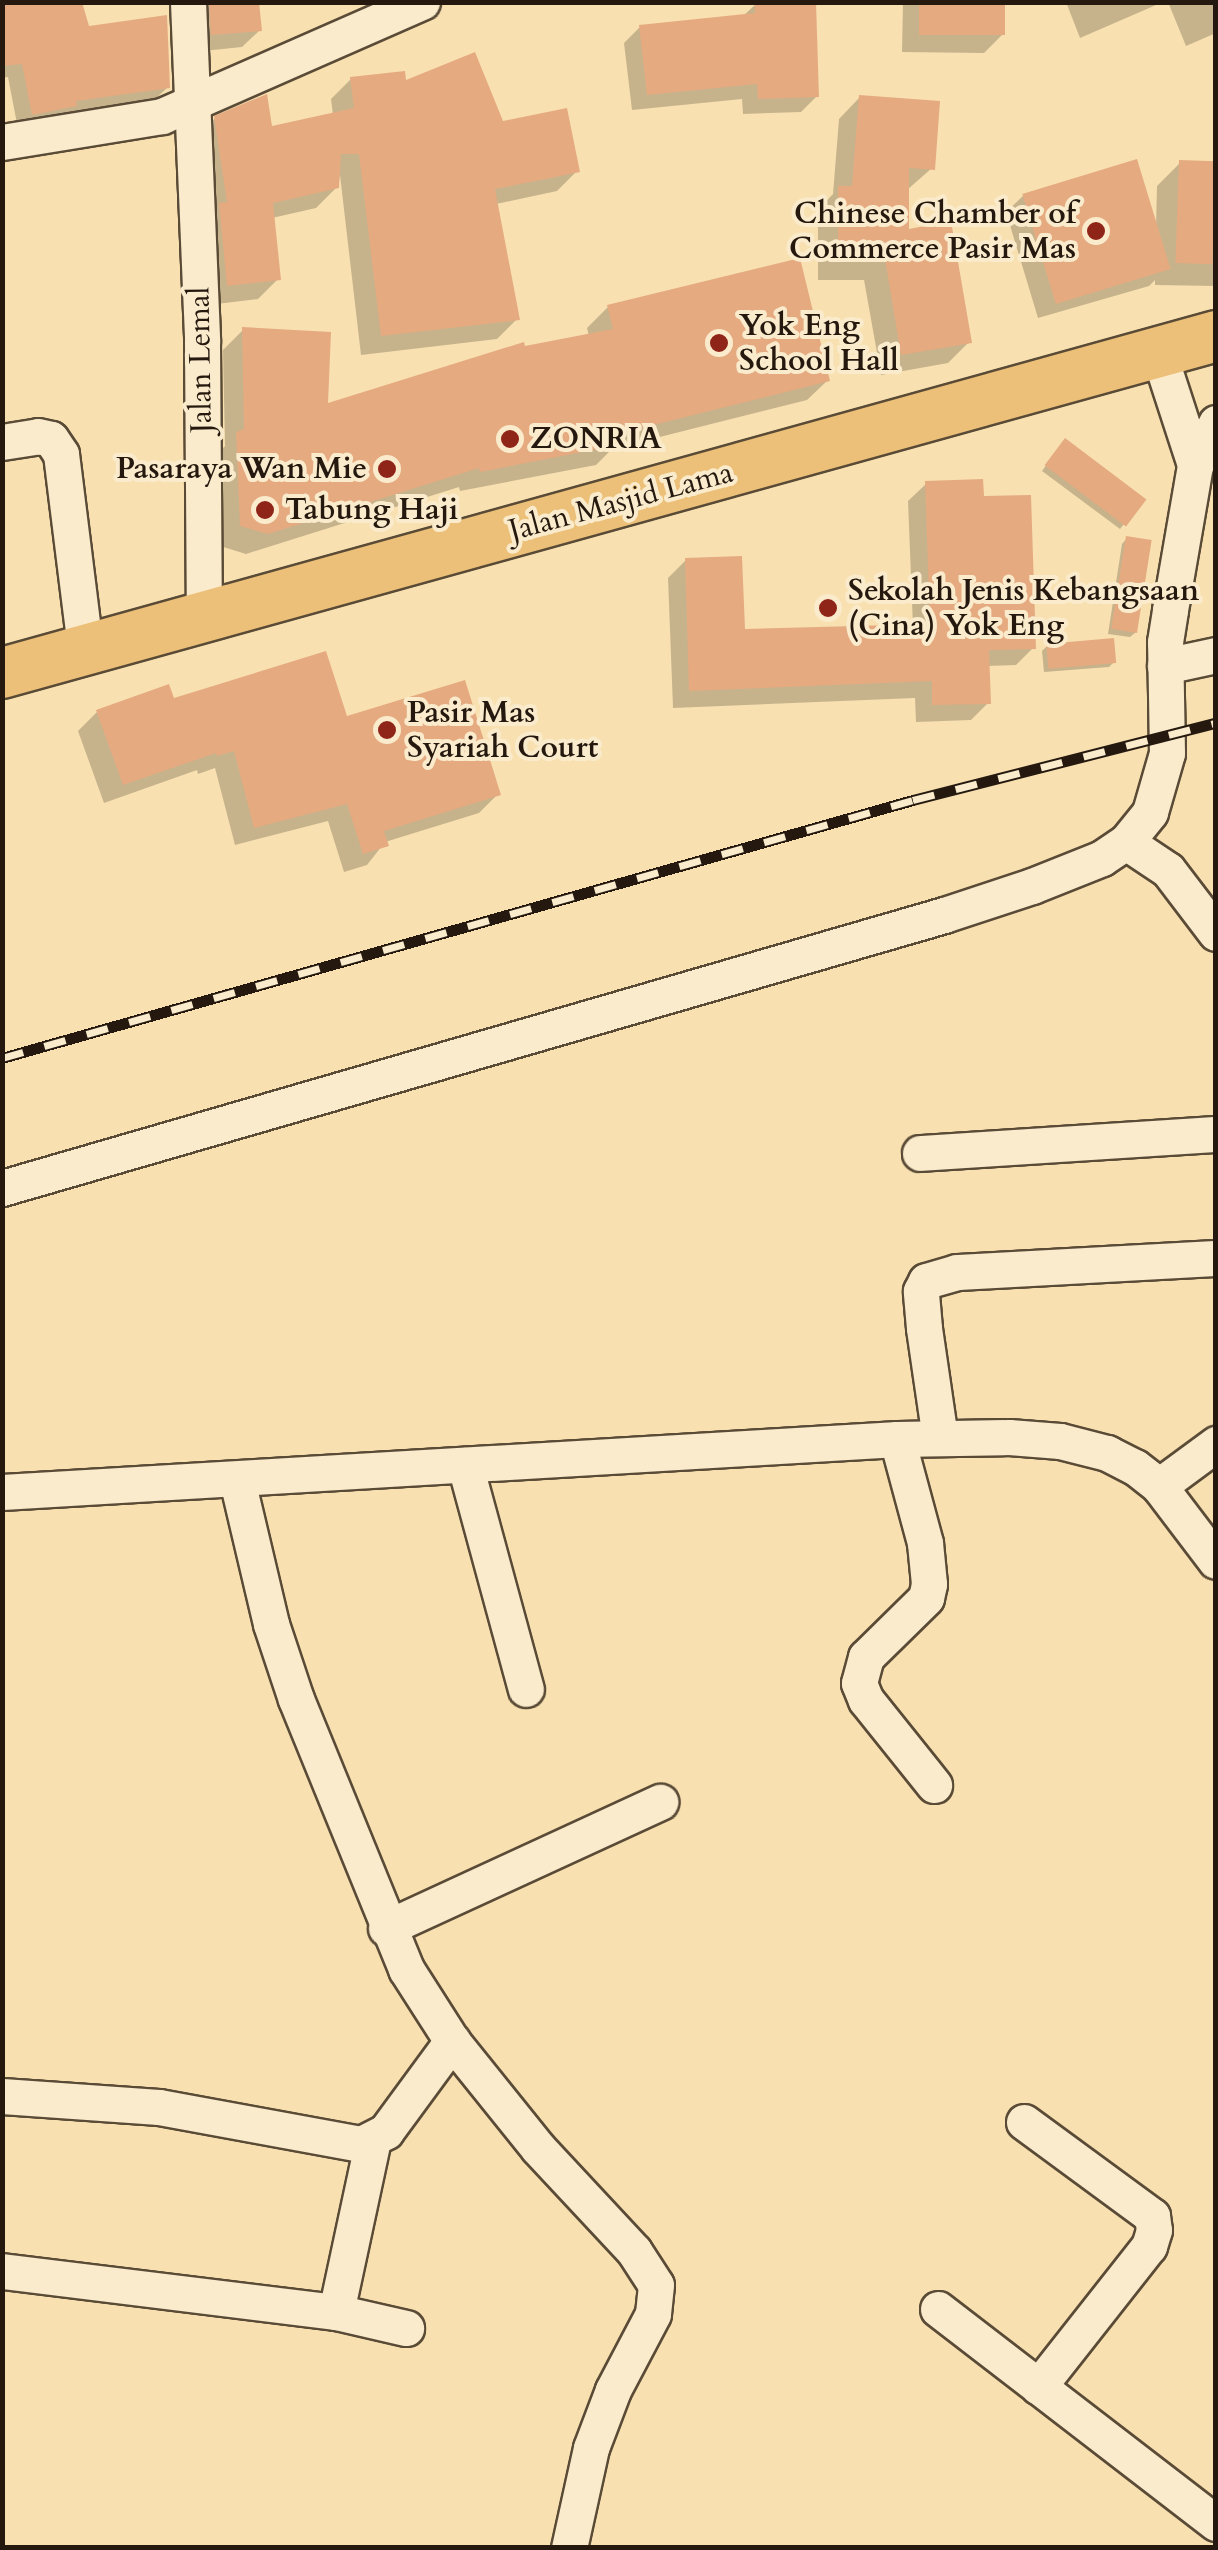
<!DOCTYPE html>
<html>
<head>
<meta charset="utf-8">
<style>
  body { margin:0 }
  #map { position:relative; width:1218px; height:2550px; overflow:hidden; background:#f8e0b0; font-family:Cardo,serif }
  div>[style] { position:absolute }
  .shadow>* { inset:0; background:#0003 }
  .building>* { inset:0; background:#e5aa80; transform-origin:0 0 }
  .roads { filter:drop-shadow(2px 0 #5a4b37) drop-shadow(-2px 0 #5a4b37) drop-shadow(0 2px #5a4b37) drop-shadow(0 -2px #5a4b37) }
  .minor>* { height:35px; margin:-17.5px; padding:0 17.5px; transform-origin:17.5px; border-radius:17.5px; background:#faebcc }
  .highway>* { height:50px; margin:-25px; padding:0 25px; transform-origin:25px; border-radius:25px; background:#ecc078 }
  .rail>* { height:11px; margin-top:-5.5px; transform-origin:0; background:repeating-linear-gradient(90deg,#faebcc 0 22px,#25190f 0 44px); box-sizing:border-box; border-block:2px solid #25190f }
  .dots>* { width:28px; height:28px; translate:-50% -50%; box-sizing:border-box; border:5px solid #faebcc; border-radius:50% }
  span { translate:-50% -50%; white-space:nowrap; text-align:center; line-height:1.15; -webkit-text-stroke:8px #faebcc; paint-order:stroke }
  .poi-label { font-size:30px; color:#25190f; font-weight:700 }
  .right { translate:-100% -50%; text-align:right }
  .left { translate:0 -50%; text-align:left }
  .street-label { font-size:30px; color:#25190f }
  .frame { position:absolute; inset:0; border:5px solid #25190f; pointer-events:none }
</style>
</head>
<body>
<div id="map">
  <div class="shadow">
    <i style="clip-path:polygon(2px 2px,87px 29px,168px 87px,152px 102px,18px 129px,8px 77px,2px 78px)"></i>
    <i style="clip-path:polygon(187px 2px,257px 2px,260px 30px,242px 47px,194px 52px)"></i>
    <i style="clip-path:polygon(903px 2px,1002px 2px,1002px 35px,984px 53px,902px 52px)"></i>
    <i style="clip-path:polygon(1066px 2px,1163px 2px,1080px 38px)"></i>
    <i style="clip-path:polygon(1168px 2px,1216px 2px,1216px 33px,1186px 46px)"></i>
    <i style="clip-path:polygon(756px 4px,817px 96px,801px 112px,743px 114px,742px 99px,632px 110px,624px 43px,640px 27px,743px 16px)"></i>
    <i style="clip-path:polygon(351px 79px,404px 83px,501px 124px,577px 171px,557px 191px,496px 204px,517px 319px,497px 339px,361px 355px,340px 175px,337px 187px,316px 208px,272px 218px,278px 279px,258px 299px,208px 305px,195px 139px,215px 118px,270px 129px,333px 115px,331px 99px)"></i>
    <i style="clip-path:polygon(860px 97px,932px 168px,907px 190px,907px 232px,969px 342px,948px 363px,881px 375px,864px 280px,818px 280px,818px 210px,833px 194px,839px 119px)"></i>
    <i style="clip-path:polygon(1180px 163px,1216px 164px,1216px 286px,1155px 285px,1155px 280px,1149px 286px,1038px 318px,1006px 212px,1024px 195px,1156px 227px,1157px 186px)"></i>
    <i style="clip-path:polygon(608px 307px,828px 380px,807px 400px,612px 449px,596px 465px,460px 491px,459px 487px,246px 554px,220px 546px,217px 455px,225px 446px,223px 350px,243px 330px,325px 406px,523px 349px,589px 336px,587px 328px)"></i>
    <i style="clip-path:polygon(1060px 446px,1143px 501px,1120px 529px,1042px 471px)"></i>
    <i style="clip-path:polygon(926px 484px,981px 499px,1033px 648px,1016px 665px,987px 666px,988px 703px,971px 720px,916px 722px,915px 698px,673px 708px,668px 578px,686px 560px,742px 632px,913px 627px,908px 501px)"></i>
    <i style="clip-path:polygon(1127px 538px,1136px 632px,1130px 637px,1108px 634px,1122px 544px)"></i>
    <i style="clip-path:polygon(1047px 646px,1114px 662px,1109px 667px,1044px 672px,1042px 651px)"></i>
    <i style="clip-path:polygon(173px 701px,345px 719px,498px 794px,479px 813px,385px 842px,367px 865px,344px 872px,328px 821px,235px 845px,215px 768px,198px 774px,197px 770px,104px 803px,78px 731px,97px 712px)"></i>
  </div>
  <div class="building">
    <i style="clip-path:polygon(2px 2px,82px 2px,89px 26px,167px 15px,170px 88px,76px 101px,77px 106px,32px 115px,22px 64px,2px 66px)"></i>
    <i style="clip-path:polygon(209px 2px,259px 2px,262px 31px,211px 35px)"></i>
    <i style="clip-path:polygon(755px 2px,816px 2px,819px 97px,758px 99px,757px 84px,647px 95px,639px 25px,755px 13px)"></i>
    <i style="left:919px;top:2px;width:86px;height:33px"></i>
    <i style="clip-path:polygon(475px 52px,503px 121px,567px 108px,580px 172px,495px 189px,520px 320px,381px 336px,359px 154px,341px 154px,339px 188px,273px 203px,281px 280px,227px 286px,219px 203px,227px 202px,214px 116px,267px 94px,272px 126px,354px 108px,350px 77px,405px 71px,406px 80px)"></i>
    <i style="clip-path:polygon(859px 95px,940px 101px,935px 170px,909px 168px,909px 229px,951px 221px,972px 343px,901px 355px,885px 259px,838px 259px,838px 186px,852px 186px)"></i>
    <i style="left:1137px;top:159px;width:115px;height:120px;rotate:73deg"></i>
    <i style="left:1179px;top:160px;width:37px;height:103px;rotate:2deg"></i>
    <i style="clip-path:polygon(800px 258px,830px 381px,617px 434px,619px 445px,480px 472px,479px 468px,268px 534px,240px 526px,236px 432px,244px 429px,242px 327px,331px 332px,328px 403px,524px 342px,525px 346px,613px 329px,607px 305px)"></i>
    <i style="left:1065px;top:438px;width:102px;height:34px;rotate:37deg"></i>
    <i style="clip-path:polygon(983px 479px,984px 496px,1031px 495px,1036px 649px,989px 650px,991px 704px,932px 705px,932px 681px,689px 691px,685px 558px,742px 556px,745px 629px,930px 624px,925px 481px)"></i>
    <i style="left:1126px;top:536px;width:26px;height:94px;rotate:9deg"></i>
    <i style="left:1114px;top:638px;width:25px;height:68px;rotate:85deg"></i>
    <i style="clip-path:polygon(326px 651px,347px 716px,465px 680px,501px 795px,384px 831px,389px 846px,363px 854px,347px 804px,254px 828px,234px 751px,217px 756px,216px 753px,123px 785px,96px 710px,169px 684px,174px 698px)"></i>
  </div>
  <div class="roads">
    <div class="minor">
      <i style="left:188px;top:2px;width:340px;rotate:87.6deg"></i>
      <i style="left:202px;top:342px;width:274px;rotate:89.6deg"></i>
      <i style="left:2px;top:142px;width:162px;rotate:-9.2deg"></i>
      <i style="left:162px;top:116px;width:284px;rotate:-23.7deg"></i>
      <i style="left:1159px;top:354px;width:117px;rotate:72deg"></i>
      <i style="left:2px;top:442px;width:36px;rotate:-9deg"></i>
      <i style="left:38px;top:436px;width:13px;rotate:13deg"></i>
      <i style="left:51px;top:439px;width:18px;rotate:56deg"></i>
      <i style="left:61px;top:454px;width:194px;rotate:82.9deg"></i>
      <i style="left:1165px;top:666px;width:52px;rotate:-12.2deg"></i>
      <i style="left:1126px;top:842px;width:38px;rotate:-51deg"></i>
      <i style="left:1150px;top:812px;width:61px;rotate:-73.9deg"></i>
      <i style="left:1167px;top:753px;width:111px;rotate:-91deg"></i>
      <i style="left:1165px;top:642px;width:32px;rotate:-81deg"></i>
      <i style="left:1170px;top:610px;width:147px;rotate:-80.2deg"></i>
      <i style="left:1195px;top:465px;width:47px;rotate:-63.4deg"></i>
      <i style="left:920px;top:1153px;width:297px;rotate:-3.7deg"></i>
      <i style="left:2px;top:1188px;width:981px;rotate:-16.16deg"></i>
      <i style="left:944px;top:915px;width:93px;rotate:-18.2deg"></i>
      <i style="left:1032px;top:886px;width:75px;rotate:-21.8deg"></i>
      <i style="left:1102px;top:858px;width:29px;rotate:-34deg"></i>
      <i style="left:1126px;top:842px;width:50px;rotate:33.7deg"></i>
      <i style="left:1168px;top:870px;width:79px;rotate:52.7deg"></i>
      <i style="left:940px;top:1438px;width:111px;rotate:-98.3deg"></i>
      <i style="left:924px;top:1328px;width:37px;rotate:-95deg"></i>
      <i style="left:921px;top:1291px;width:11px;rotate:-63deg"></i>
      <i style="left:926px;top:1281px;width:32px;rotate:-16deg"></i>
      <i style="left:957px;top:1272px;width:259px;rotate:-3.1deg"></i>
      <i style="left:897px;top:1439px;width:108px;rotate:74.9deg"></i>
      <i style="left:925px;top:1543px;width:41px;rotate:84.4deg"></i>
      <i style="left:929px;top:1584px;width:14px;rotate:102deg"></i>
      <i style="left:926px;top:1598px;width:84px;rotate:135.5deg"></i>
      <i style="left:866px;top:1657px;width:27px;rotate:105deg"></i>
      <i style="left:859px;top:1683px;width:18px;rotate:68deg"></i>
      <i style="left:866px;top:1700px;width:109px;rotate:51.3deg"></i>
      <i style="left:465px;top:1465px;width:232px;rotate:74.8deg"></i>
      <i style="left:237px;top:1480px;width:148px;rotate:76.7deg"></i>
      <i style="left:271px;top:1624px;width:79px;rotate:71.6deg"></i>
      <i style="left:296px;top:1699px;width:292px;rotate:67.8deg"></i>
      <i style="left:406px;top:1969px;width:85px;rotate:57.4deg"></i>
      <i style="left:452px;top:2041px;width:137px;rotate:51.2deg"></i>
      <i style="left:538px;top:2148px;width:141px;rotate:47deg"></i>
      <i style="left:634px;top:2251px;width:40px;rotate:57.1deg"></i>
      <i style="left:656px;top:2285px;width:29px;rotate:96deg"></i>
      <i style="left:653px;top:2314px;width:86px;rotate:117.8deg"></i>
      <i style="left:613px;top:2390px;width:62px;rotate:110.8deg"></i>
      <i style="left:591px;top:2448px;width:102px;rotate:102.4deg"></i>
      <i style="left:1159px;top:1486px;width:71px;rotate:-36.4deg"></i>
      <i style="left:2px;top:1492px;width:897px;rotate:-3.39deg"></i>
      <i style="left:897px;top:1439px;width:112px;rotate:-1deg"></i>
      <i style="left:1009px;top:1437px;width:51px;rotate:4.5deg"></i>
      <i style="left:1060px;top:1441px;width:49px;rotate:14.3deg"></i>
      <i style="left:1107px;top:1453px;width:31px;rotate:27deg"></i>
      <i style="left:1135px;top:1467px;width:31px;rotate:38deg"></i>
      <i style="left:1159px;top:1486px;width:94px;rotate:52.8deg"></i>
      <i style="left:386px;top:1928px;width:302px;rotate:-24.7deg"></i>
      <i style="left:2px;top:2096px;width:157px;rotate:4deg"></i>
      <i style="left:159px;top:2107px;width:205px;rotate:10.4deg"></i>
      <i style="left:361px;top:2144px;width:28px;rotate:-27deg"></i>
      <i style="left:386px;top:2131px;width:112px;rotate:-53.7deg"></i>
      <i style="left:1024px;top:2122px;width:159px;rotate:36.3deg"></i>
      <i style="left:1152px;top:2216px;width:14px;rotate:82deg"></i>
      <i style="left:1154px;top:2230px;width:17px;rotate:107deg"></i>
      <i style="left:1149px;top:2246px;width:179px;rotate:128.2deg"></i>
      <i style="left:2px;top:2271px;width:337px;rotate:7deg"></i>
      <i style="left:336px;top:2312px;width:72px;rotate:12.9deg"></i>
      <i style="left:938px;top:2309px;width:351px;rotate:37.6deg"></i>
      <i style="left:336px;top:2312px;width:176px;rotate:-77.9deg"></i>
    </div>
    <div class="highway">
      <i style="left:2px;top:673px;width:1260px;rotate:-15.51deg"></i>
    </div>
  </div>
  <div class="rail">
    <i style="left:2px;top:1058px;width:947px;rotate:-15.81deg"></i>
    <i style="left:913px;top:800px;width:313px;rotate:-14.3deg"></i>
  </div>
  <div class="dots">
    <i style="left:1096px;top:231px;background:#8f2418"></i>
    <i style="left:719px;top:343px;background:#8f2418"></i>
    <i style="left:510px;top:439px;background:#8f2418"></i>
    <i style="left:387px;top:469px;background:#8f2418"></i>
    <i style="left:265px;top:510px;background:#8f2418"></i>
    <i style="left:828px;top:608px;background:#8f2418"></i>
    <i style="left:387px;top:730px;background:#8f2418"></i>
  </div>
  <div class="poi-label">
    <span class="right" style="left:1076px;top:231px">Chinese Chamber of<br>Commerce Pasir Mas</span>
    <span class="left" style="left:739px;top:343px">Yok Eng<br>School Hall</span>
    <span class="left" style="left:530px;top:439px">ZONRIA</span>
    <span class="right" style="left:367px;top:469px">Pasaraya Wan Mie</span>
    <span class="left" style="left:285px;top:510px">Tabung Haji</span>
    <span class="left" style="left:848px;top:608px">Sekolah Jenis Kebangsaan<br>(Cina) Yok Eng</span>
    <span class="left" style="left:407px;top:730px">Pasir Mas<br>Syariah Court</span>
  </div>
  <div class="street-label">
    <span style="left:201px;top:360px;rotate:-91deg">Jalan Lemal</span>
    <span style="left:621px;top:502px;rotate:-15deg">Jalan Masjid Lama</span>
  </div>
  <div class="frame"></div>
</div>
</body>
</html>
